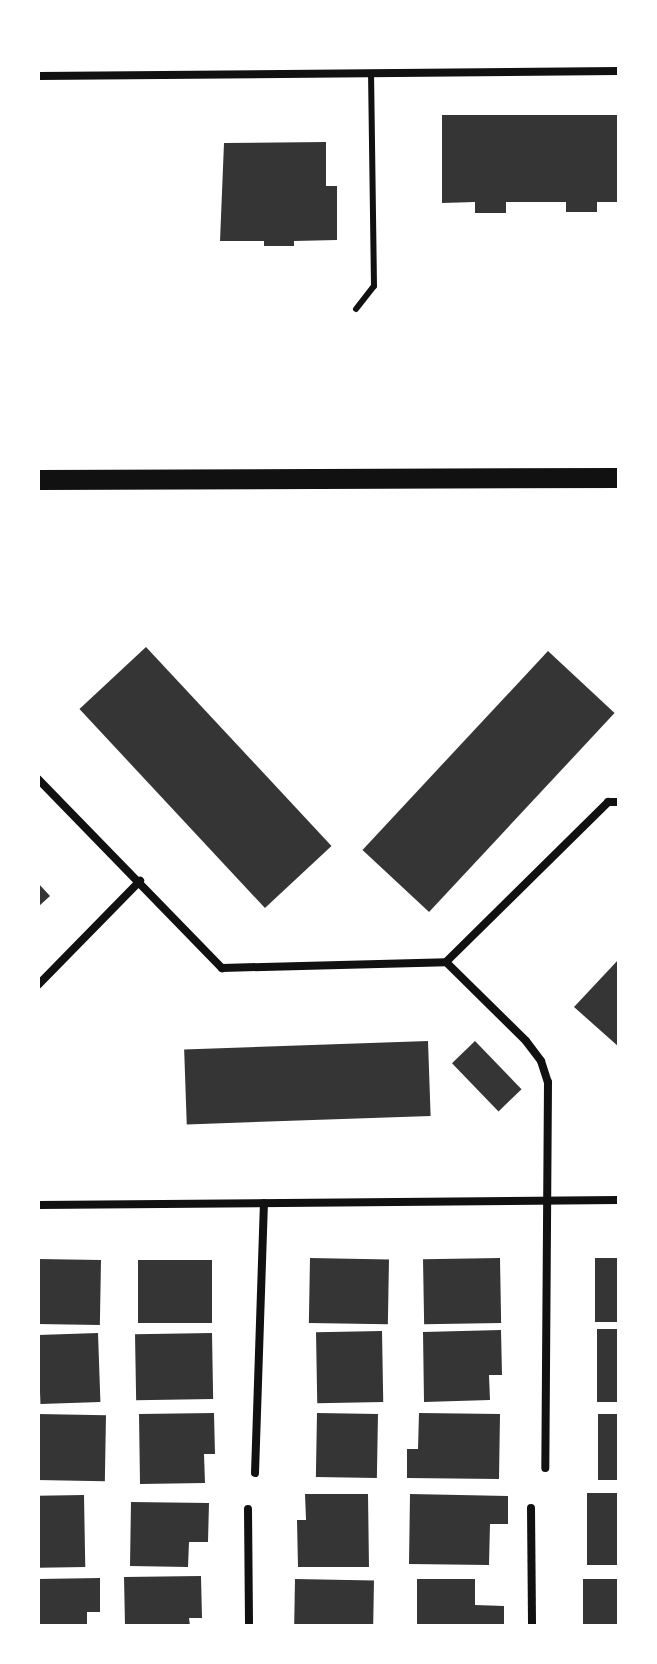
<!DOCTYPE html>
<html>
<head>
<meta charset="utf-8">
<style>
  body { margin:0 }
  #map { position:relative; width:657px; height:1664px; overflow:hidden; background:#fff; font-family:Quicksand,sans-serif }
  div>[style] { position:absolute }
  .building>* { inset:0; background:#353535; transform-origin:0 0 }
  .service>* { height:6px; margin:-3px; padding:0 3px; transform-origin:3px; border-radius:3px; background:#111 }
  .minor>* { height:8px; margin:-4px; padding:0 4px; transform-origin:4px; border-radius:4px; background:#111 }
  .primary>* { height:20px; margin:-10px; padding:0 10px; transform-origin:10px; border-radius:10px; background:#111 }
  span { translate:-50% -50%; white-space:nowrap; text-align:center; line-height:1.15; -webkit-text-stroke:7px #fff; paint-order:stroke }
  .frame { position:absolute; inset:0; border:40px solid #fff; pointer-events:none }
</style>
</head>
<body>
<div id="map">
  <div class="building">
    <i style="clip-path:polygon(442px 115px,619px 115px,619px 202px,597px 202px,597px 212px,566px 212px,566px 202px,506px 202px,506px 213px,475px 213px,475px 202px,442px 203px)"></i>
    <i style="clip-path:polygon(326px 142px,326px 186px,337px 186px,337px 240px,294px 241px,294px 246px,264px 246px,264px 241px,220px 241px,224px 143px)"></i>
    <i style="left:146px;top:647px;width:272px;height:91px;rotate:47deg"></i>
    <i style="left:548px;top:651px;width:91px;height:272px;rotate:43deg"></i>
    <i style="clip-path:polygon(38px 883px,50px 896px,38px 907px)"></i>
    <i style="clip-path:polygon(619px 959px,619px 1047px,574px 1007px)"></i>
    <i style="left:428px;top:1041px;width:75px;height:244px;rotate:88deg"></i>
    <i style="left:475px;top:1041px;width:67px;height:32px;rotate:46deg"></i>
    <i style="left:310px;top:1258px;width:79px;height:65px;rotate:1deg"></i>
    <i style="left:500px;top:1258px;width:65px;height:77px;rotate:89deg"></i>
    <i style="left:595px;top:1258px;width:24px;height:64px"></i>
    <i style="left:38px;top:1259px;width:63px;height:65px;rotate:1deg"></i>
    <i style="left:138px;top:1260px;width:74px;height:63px"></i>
    <i style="left:619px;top:1329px;width:73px;height:22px;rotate:90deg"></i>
    <i style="clip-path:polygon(501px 1330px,502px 1375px,489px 1375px,490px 1400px,424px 1402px,423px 1332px)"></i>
    <i style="left:382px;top:1331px;width:71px;height:66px;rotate:89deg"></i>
    <i style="left:98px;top:1333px;width:69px;height:60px;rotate:88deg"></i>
    <i style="left:212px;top:1333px;width:66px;height:77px;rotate:89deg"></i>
    <i style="clip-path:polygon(214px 1413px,215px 1454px,204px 1454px,205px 1483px,140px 1484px,139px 1414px)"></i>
    <i style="left:317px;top:1413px;width:61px;height:64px;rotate:1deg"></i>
    <i style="clip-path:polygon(419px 1413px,500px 1414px,499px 1479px,407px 1478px,407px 1449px,418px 1449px)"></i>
    <i style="left:38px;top:1414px;width:68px;height:66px;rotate:1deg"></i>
    <i style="left:598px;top:1414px;width:21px;height:66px"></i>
    <i style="left:587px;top:1493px;width:32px;height:72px"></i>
    <i style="clip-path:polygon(305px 1494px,368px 1494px,369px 1567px,298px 1567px,297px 1520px,306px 1520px)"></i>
    <i style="clip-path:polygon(410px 1494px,508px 1496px,508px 1524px,490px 1524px,489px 1565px,409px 1564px)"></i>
    <i style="left:84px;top:1495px;width:72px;height:46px;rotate:89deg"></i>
    <i style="clip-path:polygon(131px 1502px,209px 1503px,208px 1542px,189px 1542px,188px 1567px,130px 1566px)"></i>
    <i style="clip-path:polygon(201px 1576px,202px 1618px,189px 1618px,190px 1626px,125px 1626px,124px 1577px)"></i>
    <i style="clip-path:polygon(100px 1578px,100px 1612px,87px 1612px,87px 1626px,38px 1626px,38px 1579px)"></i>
    <i style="left:295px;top:1579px;width:79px;height:47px;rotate:1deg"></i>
    <i style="clip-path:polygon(417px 1579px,475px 1579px,475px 1605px,504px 1606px,504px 1626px,417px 1626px)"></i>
    <i style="left:583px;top:1579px;width:36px;height:47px"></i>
  </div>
  <div class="service">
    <i style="left:356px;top:309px;width:29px;rotate:-52deg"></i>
    <i style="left:374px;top:286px;width:213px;rotate:-90.8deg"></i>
  </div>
  <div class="minor">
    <i style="left:38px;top:76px;width:581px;rotate:-0.49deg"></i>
    <i style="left:38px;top:779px;width:264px;rotate:45.8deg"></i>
    <i style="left:222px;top:968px;width:224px;rotate:-1.5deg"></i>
    <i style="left:446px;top:962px;width:228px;rotate:-44.6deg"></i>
    <i style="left:608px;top:802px;width:11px"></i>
    <i style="left:446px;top:962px;width:112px;rotate:44.6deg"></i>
    <i style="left:526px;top:1041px;width:25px;rotate:53deg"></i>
    <i style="left:541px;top:1061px;width:22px;rotate:72deg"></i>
    <i style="left:548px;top:1082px;width:386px;rotate:90.4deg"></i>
    <i style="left:38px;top:985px;width:146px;rotate:-45.6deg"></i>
    <i style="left:38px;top:1205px;width:581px;rotate:-0.49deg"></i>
    <i style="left:255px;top:1473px;width:270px;rotate:-88.1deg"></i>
    <i style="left:531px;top:1508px;width:118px;rotate:89.5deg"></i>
    <i style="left:248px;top:1509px;width:117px;rotate:89.5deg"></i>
  </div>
  <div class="primary">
    <i style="left:38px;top:480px;width:581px;rotate:-0.2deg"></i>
  </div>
  <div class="frame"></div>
</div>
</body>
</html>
